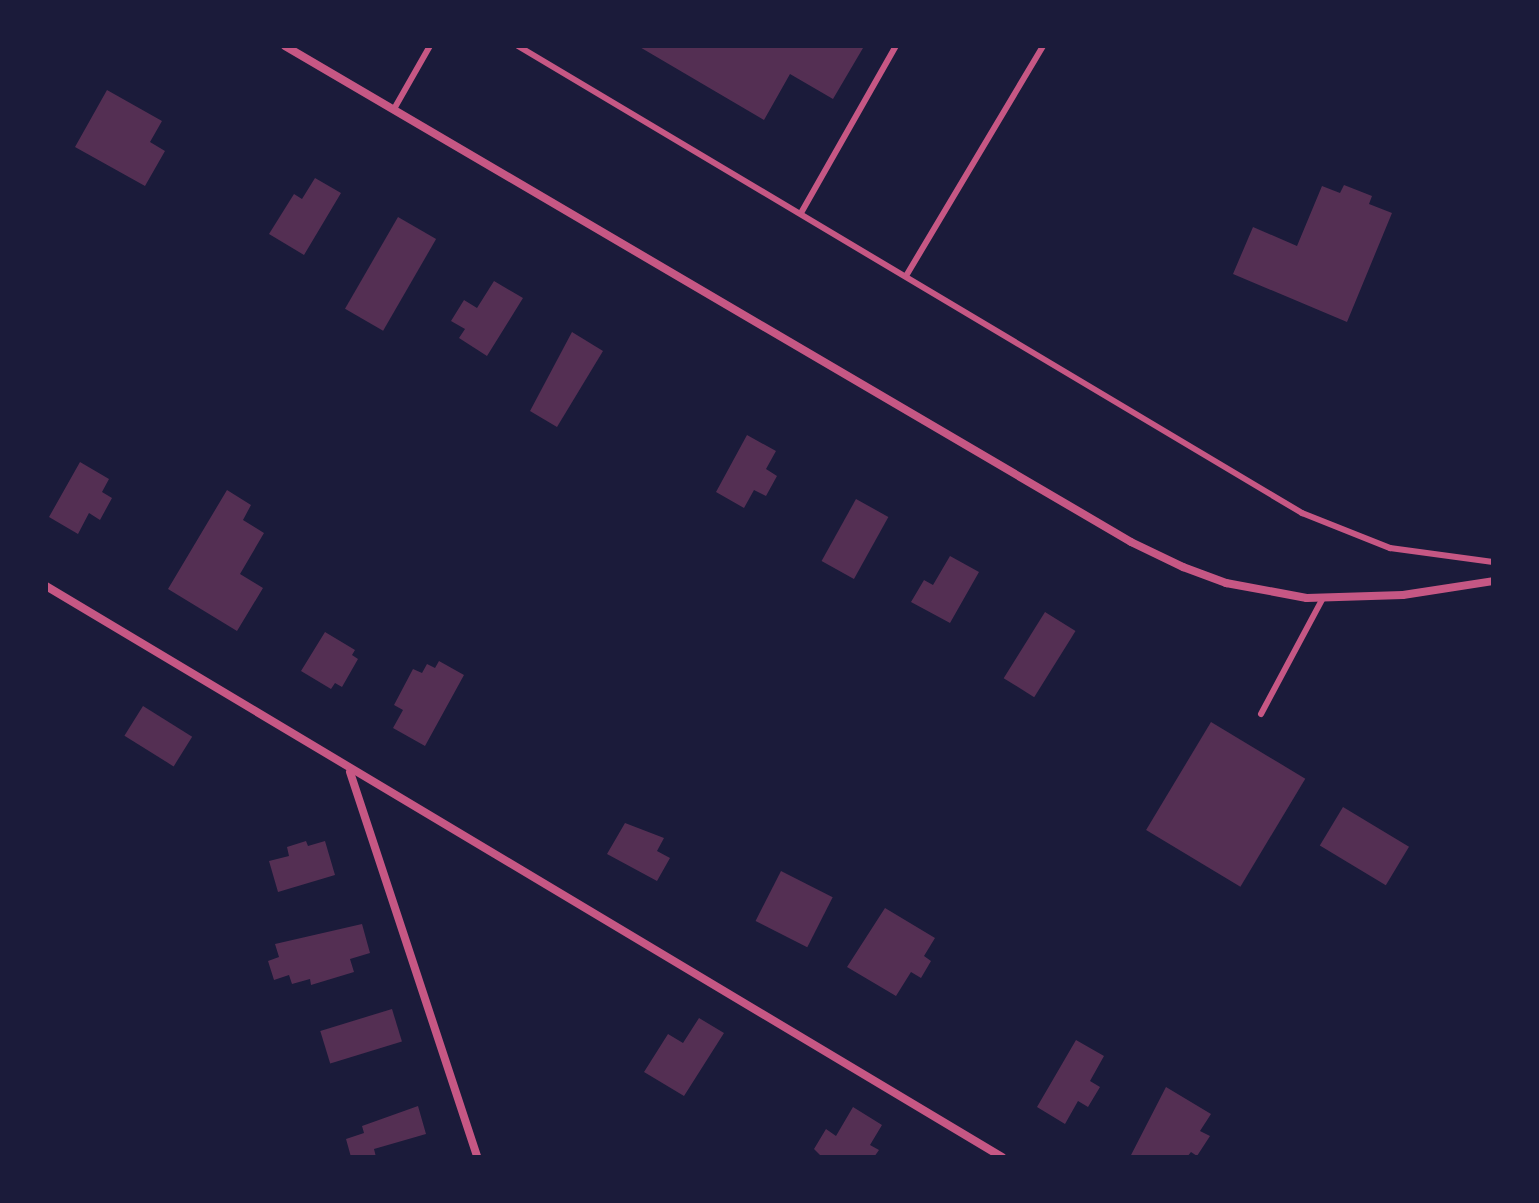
<!DOCTYPE html>
<html>
<head>
<meta charset="utf-8">
<style>
  body { margin:0 }
  #map { position:relative; width:1539px; height:1203px; overflow:hidden; background:#1b1b3a; font-family:Overpass,sans-serif }
  div>[style] { position:absolute }
  .building>* { inset:0; background:#542f53; transform-origin:0 0 }
  .service>* { height:6px; margin:-3px; padding:0 3px; transform-origin:3px; border-radius:3px; background:#c65784 }
  .minor>* { height:8px; margin:-4px; padding:0 4px; transform-origin:4px; border-radius:4px; background:#c65784 }
  span { translate:-50% -50%; white-space:nowrap; text-align:center; line-height:1.15; -webkit-text-stroke:8px #1b1b3a; paint-order:stroke }
  .frame { position:absolute; inset:0; border:48px solid #1b1b3a; pointer-events:none }
</style>
</head>
<body>
<div id="map">
  <div class="building">
    <i style="clip-path:polygon(638px 46px,859px 46px,863px 48px,833px 99px,790px 74px,764px 120px)"></i>
    <i style="clip-path:polygon(107px 90px,162px 121px,150px 142px,165px 151px,145px 186px,75px 147px)"></i>
    <i style="clip-path:polygon(315px 178px,341px 193px,304px 255px,269px 234px,294px 194px,302px 199px)"></i>
    <i style="clip-path:polygon(1344px 185px,1372px 196px,1369px 204px,1392px 213px,1347px 322px,1233px 274px,1253px 227px,1297px 246px,1322px 186px,1340px 193px)"></i>
    <i style="left:398px;top:217px;width:44px;height:106px;rotate:30deg"></i>
    <i style="clip-path:polygon(494px 281px,523px 298px,487px 356px,459px 338px,465px 329px,451px 321px,464px 300px,477px 308px)"></i>
    <i style="clip-path:polygon(572px 332px,603px 351px,557px 427px,530px 411px)"></i>
    <i style="clip-path:polygon(747px 435px,776px 451px,766px 469px,777px 476px,766px 496px,754px 490px,744px 508px,716px 492px)"></i>
    <i style="clip-path:polygon(80px 462px,109px 479px,102px 492px,112px 498px,100px 520px,89px 513px,78px 534px,49px 517px)"></i>
    <i style="clip-path:polygon(227px 490px,251px 505px,243px 520px,264px 533px,240px 574px,263px 588px,237px 631px,168px 589px)"></i>
    <i style="left:856px;top:499px;width:37px;height:71px;rotate:29deg"></i>
    <i style="clip-path:polygon(950px 556px,979px 572px,950px 623px,911px 602px,924px 580px,933px 585px)"></i>
    <i style="left:1045px;top:612px;width:36px;height:78px;rotate:32deg"></i>
    <i style="clip-path:polygon(325px 632px,355px 650px,352px 655px,358px 659px,342px 687px,335px 683px,331px 689px,301px 671px)"></i>
    <i style="clip-path:polygon(439px 661px,464px 675px,425px 746px,393px 728px,403px 710px,394px 705px,413px 669px,422px 673px,427px 664px,435px 668px)"></i>
    <i style="left:143px;top:706px;width:58px;height:35px;rotate:32deg"></i>
    <i style="left:1211px;top:722px;width:110px;height:126px;rotate:31deg"></i>
    <i style="left:1343px;top:807px;width:77px;height:45px;rotate:31deg"></i>
    <i style="clip-path:polygon(625px 823px,664px 838px,657px 851px,670px 858px,657px 881px,607px 854px)"></i>
    <i style="clip-path:polygon(306px 841px,308px 846px,325px 841px,335px 875px,278px 892px,269px 861px,289px 856px,287px 847px)"></i>
    <i style="left:781px;top:871px;width:58px;height:56px;rotate:27deg"></i>
    <i style="clip-path:polygon(885px 908px,935px 938px,924px 956px,931px 961px,921px 978px,911px 972px,896px 996px,847px 967px)"></i>
    <i style="clip-path:polygon(362px 924px,370px 953px,350px 959px,354px 972px,311px 985px,310px 979px,292px 984px,289px 975px,274px 980px,268px 961px,279px 957px,275px 944px)"></i>
    <i style="left:392px;top:1009px;width:34px;height:75px;rotate:73deg"></i>
    <i style="clip-path:polygon(699px 1018px,724px 1033px,684px 1096px,644px 1072px,668px 1034px,683px 1043px)"></i>
    <i style="clip-path:polygon(1076px 1040px,1104px 1056px,1090px 1081px,1100px 1087px,1088px 1107px,1078px 1101px,1065px 1124px,1037px 1107px)"></i>
    <i style="clip-path:polygon(1166px 1087px,1211px 1114px,1200px 1131px,1210px 1136px,1197px 1156px,1191px 1152px,1187px 1157px,1130px 1157px)"></i>
    <i style="clip-path:polygon(418px 1106px,426px 1134px,374px 1149px,376px 1157px,351px 1157px,346px 1139px,364px 1133px,362px 1126px)"></i>
    <i style="clip-path:polygon(853px 1107px,882px 1125px,870px 1145px,879px 1150px,874px 1157px,822px 1157px,814px 1149px,826px 1129px,836px 1136px)"></i>
  </div>
  <div class="service">
    <i style="left:518px;top:46px;width:913px;rotate:30.78deg"></i>
    <i style="left:1302px;top:513px;width:95px;rotate:21.7deg"></i>
    <i style="left:1390px;top:548px;width:104px;rotate:7.7deg"></i>
    <i style="left:394px;top:109px;width:73px;rotate:-60.3deg"></i>
    <i style="left:801px;top:213px;width:192px;rotate:-60.4deg"></i>
    <i style="left:906px;top:276px;width:268px;rotate:-59.2deg"></i>
    <i style="left:1261px;top:714px;width:132px;rotate:-61.9deg"></i>
  </div>
  <div class="minor">
    <i style="left:285px;top:46px;width:981px;rotate:30.38deg"></i>
    <i style="left:1131px;top:542px;width:58px;rotate:25.7deg"></i>
    <i style="left:1183px;top:567px;width:46px;rotate:20.4deg"></i>
    <i style="left:1226px;top:583px;width:82px;rotate:10.5deg"></i>
    <i style="left:1307px;top:598px;width:96px;rotate:-1.8deg"></i>
    <i style="left:1403px;top:595px;width:91px;rotate:-8.8deg"></i>
    <i style="left:46px;top:586px;width:1114px;rotate:30.85deg"></i>
    <i style="left:350px;top:772px;width:405px;rotate:71.7deg"></i>
  </div>
  <div class="frame"></div>
</div>
</body>
</html>
